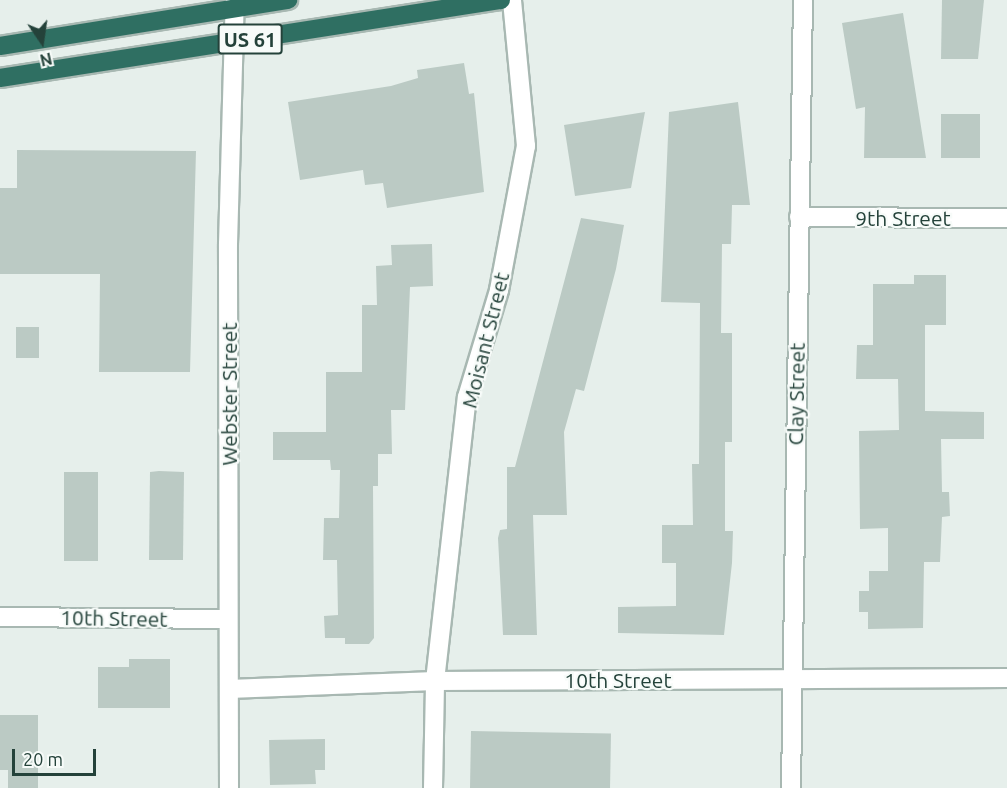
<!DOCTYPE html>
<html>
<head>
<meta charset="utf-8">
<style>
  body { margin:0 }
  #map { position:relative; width:1007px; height:788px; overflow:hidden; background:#e6efeb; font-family:Ubuntu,sans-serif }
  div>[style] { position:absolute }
  .building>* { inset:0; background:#bbcac4; transform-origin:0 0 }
  .roads { filter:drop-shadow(2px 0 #a8b8b2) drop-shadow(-2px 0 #a8b8b2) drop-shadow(0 2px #a8b8b2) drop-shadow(0 -2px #a8b8b2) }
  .street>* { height:18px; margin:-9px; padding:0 9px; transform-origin:9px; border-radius:9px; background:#fff }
  .highway>* { height:18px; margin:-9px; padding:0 9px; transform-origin:9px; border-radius:9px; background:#2f6f62 }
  span { translate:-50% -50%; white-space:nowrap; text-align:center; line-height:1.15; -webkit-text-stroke:4.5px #f7fbf9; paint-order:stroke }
  .shield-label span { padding:2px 4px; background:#f7fbf9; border:2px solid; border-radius:4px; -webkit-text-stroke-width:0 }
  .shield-label { font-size:20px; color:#24423a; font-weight:700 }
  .street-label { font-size:21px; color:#24423a }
  .north { position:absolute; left:12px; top:12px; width:60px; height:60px; -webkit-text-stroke:4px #f7fbf9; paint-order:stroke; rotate:167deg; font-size:16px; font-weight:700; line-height:24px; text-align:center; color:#24423a }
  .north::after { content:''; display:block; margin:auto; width:21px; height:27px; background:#24423a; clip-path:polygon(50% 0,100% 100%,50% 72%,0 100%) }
  .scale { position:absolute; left:12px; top:749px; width:84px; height:27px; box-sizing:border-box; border:3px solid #24423a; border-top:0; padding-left:8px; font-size:18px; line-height:21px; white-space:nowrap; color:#24423a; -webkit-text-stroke:4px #f7fbf9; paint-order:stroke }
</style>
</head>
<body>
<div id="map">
  <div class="building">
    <i style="clip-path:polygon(942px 0,984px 0,978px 59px,941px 59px)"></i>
    <i style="clip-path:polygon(903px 13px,926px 158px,864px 158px,865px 107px,856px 109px,842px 23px)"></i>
    <i style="clip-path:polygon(464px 63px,469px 94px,474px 93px,484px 192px,387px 208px,383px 183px,365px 185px,363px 170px,300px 180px,288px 102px,391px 86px,418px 78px,417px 70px)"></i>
    <i style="clip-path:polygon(738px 102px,750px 205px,732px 205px,731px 244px,722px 244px,721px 333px,732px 333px,732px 442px,725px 442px,725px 531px,733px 531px,732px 563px,724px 635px,618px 633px,618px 607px,676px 606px,676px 563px,662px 563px,662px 525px,693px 525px,692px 464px,699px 464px,700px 303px,661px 302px,669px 112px)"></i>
    <i style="clip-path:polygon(645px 112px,631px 188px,575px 196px,564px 125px)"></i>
    <i style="left:941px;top:114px;width:39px;height:44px"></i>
    <i style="clip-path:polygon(17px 150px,196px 151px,190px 372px,99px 372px,100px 274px,0 274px,0 188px,17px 188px)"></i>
    <i style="clip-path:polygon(581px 218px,624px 225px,616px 269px,584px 391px,576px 389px,564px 432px,567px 515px,533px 515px,537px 635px,503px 635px,498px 538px,500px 530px,507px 529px,507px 467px,515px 467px)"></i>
    <i style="clip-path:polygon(432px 244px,433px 286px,410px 287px,405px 410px,391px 410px,392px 454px,378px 454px,378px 486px,373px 486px,374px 638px,369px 644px,345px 644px,345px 638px,325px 638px,324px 616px,338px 615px,337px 560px,323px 560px,324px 518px,339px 518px,340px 470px,331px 470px,330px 460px,273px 460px,273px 432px,326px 432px,326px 372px,362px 372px,362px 305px,377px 305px,376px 266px,392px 265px,391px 245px)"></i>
    <i style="clip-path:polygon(914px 275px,946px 275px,946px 325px,925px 325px,925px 411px,984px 412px,984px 439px,941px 439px,942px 492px,949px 492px,950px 516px,942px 517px,940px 562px,924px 562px,923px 628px,868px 629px,868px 612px,859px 612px,859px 591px,869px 591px,869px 571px,888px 571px,888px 528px,860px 529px,859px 431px,899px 430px,898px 379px,856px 379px,857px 345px,873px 345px,873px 284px,914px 284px)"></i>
    <i style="left:16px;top:327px;width:23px;height:31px"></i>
    <i style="clip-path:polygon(159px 471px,184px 472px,183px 560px,149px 560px,150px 472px)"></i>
    <i style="left:64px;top:472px;width:34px;height:89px"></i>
    <i style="clip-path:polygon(129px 659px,170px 659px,170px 708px,98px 708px,98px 667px,129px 667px)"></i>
    <i style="clip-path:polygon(0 715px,38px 715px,38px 788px,8px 788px,8px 770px,0 770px)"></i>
    <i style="left:471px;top:731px;width:140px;height:57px;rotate:1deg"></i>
    <i style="clip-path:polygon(325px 739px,325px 770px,315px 770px,316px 784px,270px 785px,269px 740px)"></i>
  </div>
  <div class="roads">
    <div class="street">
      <i style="left:799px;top:217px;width:208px;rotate:0.3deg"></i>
      <i style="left:0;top:617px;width:228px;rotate:0.5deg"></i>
      <i style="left:229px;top:689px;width:206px;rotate:-2.2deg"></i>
      <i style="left:435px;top:681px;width:572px;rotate:-0.3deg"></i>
      <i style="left:229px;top:788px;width:544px;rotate:-90.11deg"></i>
      <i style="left:228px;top:244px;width:244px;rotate:-88.4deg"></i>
      <i style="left:433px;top:788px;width:107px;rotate:-88.9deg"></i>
      <i style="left:435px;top:681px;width:286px;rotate:-83.6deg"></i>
      <i style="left:467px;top:397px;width:112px;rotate:-73.3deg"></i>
      <i style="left:499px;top:290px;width:147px;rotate:-79.4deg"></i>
      <i style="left:526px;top:146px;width:147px;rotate:-95.5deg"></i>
      <i style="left:791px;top:788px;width:788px;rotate:-89.13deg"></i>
    </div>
    <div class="highway">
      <i style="left:0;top:46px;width:292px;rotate:-9.1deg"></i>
      <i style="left:0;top:78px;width:507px;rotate:-8.85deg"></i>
    </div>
  </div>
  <div class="shield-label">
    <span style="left:250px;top:39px">US 61</span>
  </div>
  <div class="street-label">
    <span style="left:903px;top:218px">9th Street</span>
    <span style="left:485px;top:340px;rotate:-76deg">Moisant Street</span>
    <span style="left:229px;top:394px;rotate:-90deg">Webster Street</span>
    <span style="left:796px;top:394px;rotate:-89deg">Clay Street</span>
    <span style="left:114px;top:618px;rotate:1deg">10th Street</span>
    <span style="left:618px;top:680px">10th Street</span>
  </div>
  <div class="north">N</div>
  <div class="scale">20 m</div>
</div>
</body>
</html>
